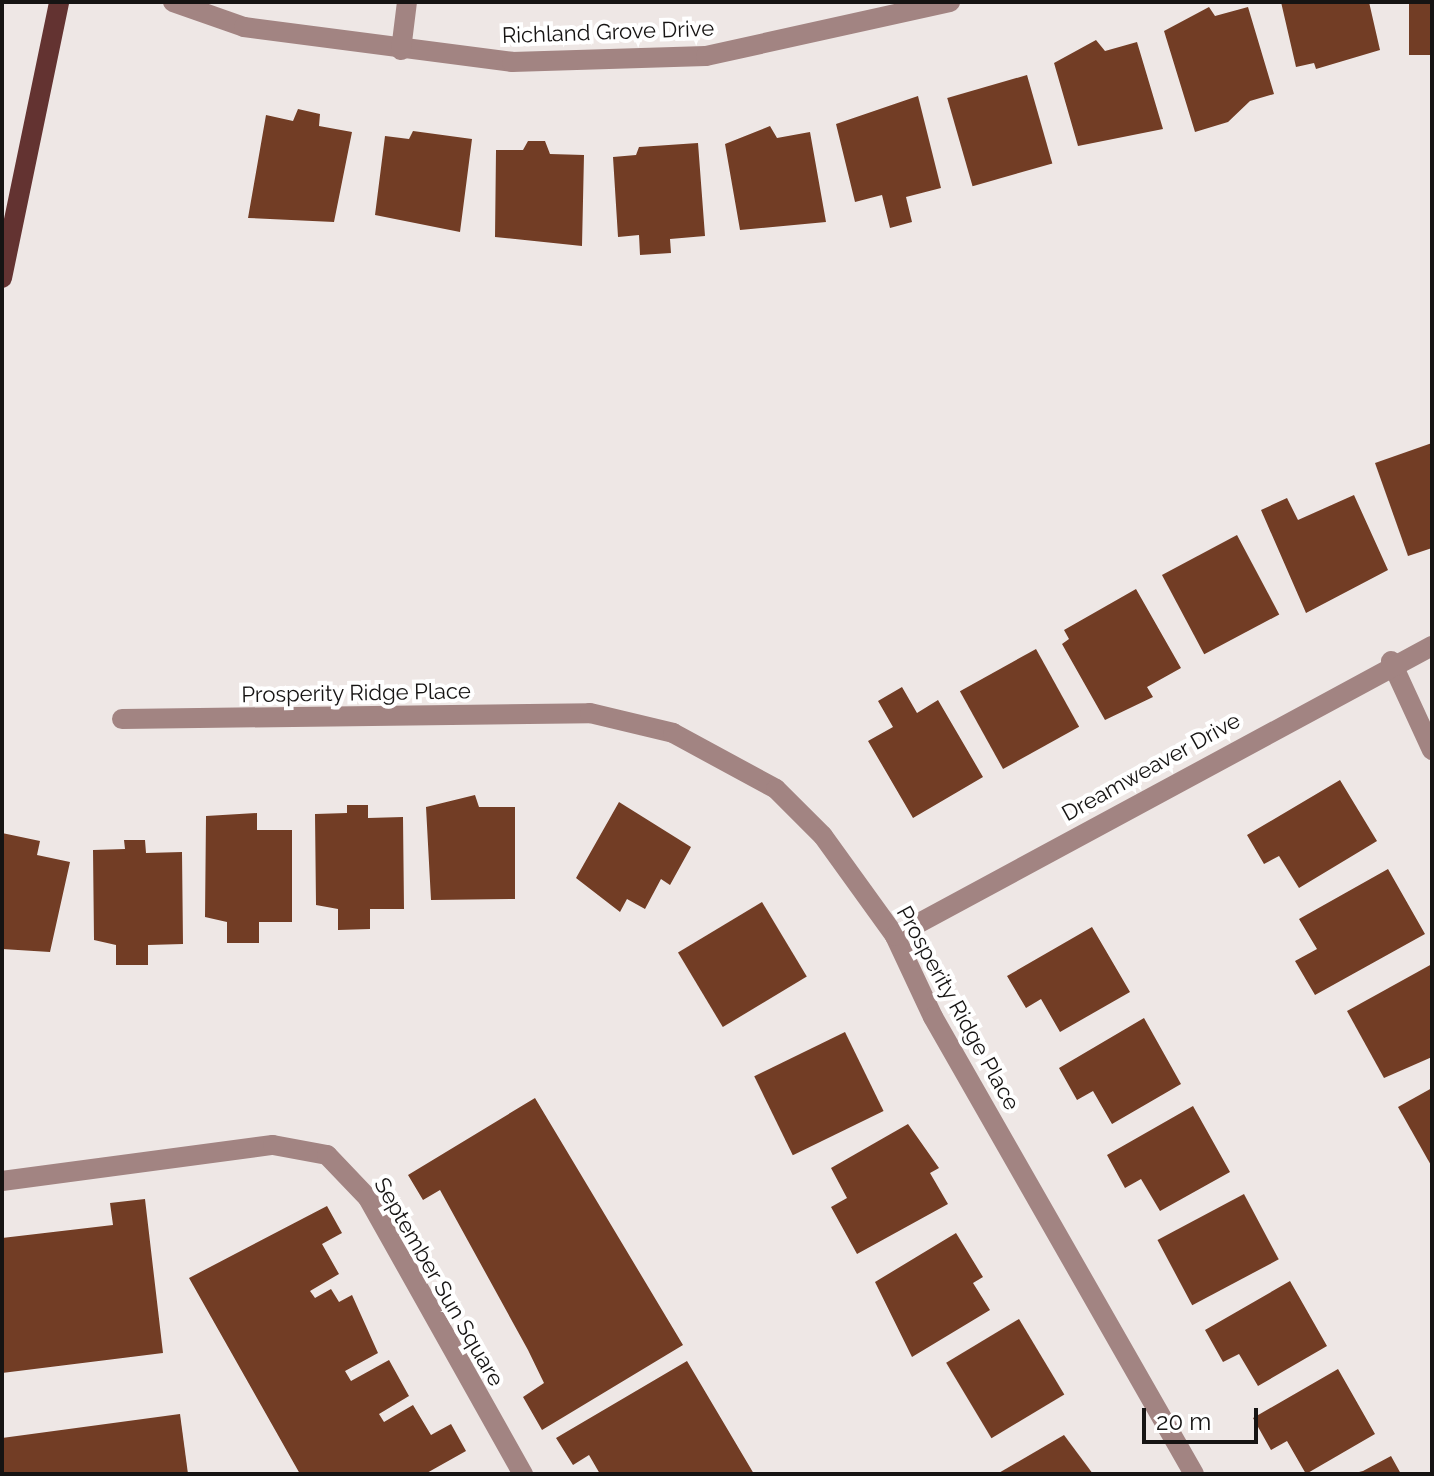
<!DOCTYPE html>
<html>
<head>
<meta charset="utf-8">
<style>
  body { margin:0 }
  #map { position:relative; width:1434px; height:1476px; overflow:hidden; background:#eee7e5; font-family:Raleway,sans-serif }
  div>[style] { position:absolute }
  .building>* { inset:0; background:#723d25; transform-origin:0 0 }
  .street>* { height:20px; margin:-10px; padding:0 10px; transform-origin:10px; border-radius:10px; background:#a28482 }
  .primary>* { height:20px; margin:-10px; padding:0 10px; transform-origin:10px; border-radius:10px; background:#633331 }
  span { translate:-50% -50%; white-space:nowrap; text-align:center; line-height:1.15; -webkit-text-stroke:8px #fff; paint-order:stroke }
  .street-label { font-size:22px; color:#161413 }
  .frame { position:absolute; inset:0; border:4px solid #161413; pointer-events:none }
  .scale { position:absolute; left:1142px; top:1408px; width:116px; height:36px; box-sizing:border-box; border:4px solid #161413; border-top:0; padding-left:10px; font-size:24px; line-height:28px; white-space:nowrap; color:#161413; -webkit-text-stroke:6px #fff; paint-order:stroke }
</style>
</head>
<body>
<div id="map">
  <div class="building">
    <i style="clip-path:polygon(1281px 2px,1369px 2px,1380px 50px,1316px 69px,1314px 63px,1296px 67px)"></i>
    <i style="left:1409px;top:2px;width:23px;height:53px"></i>
    <i style="clip-path:polygon(1209px 7px,1215px 16px,1248px 7px,1274px 94px,1250px 101px,1228px 122px,1195px 132px,1164px 31px)"></i>
    <i style="clip-path:polygon(1096px 40px,1105px 51px,1137px 42px,1163px 129px,1078px 146px,1054px 63px)"></i>
    <i style="left:1027px;top:75px;width:92px;height:83px;rotate:74deg"></i>
    <i style="clip-path:polygon(918px 96px,941px 188px,906px 197px,912px 222px,890px 228px,882px 195px,855px 202px,836px 124px)"></i>
    <i style="clip-path:polygon(298px 109px,320px 114px,319px 126px,352px 132px,334px 222px,248px 218px,266px 115px,293px 121px)"></i>
    <i style="clip-path:polygon(770px 126px,777px 138px,810px 132px,826px 222px,740px 230px,725px 144px)"></i>
    <i style="clip-path:polygon(413px 131px,472px 139px,460px 232px,375px 215px,385px 136px,409px 139px)"></i>
    <i style="clip-path:polygon(528px 141px,545px 141px,550px 154px,584px 155px,582px 246px,495px 237px,496px 150px,523px 150px)"></i>
    <i style="clip-path:polygon(698px 143px,705px 236px,670px 239px,671px 253px,640px 255px,639px 235px,618px 237px,613px 157px,636px 155px,639px 147px)"></i>
    <i style="clip-path:polygon(1432px 443px,1432px 548px,1408px 556px,1375px 463px)"></i>
    <i style="clip-path:polygon(1354px 495px,1388px 570px,1306px 613px,1261px 510px,1287px 498px,1298px 520px)"></i>
    <i style="left:1237px;top:535px;width:90px;height:85px;rotate:62deg"></i>
    <i style="clip-path:polygon(1136px 589px,1181px 668px,1147px 687px,1153px 697px,1105px 720px,1062px 644px,1069px 639px,1064px 630px)"></i>
    <i style="left:1036px;top:649px;width:89px;height:87px;rotate:61deg"></i>
    <i style="clip-path:polygon(902px 687px,917px 713px,938px 700px,983px 777px,913px 818px,868px 741px,893px 727px,878px 701px)"></i>
    <i style="clip-path:polygon(1340px 780px,1377px 841px,1299px 888px,1279px 856px,1264px 864px,1247px 835px)"></i>
    <i style="clip-path:polygon(475px 795px,479px 807px,515px 807px,515px 899px,431px 900px,426px 807px)"></i>
    <i style="clip-path:polygon(619px 802px,691px 847px,670px 885px,661px 879px,645px 909px,627px 899px,620px 912px,576px 878px)"></i>
    <i style="clip-path:polygon(347px 805px,368px 805px,368px 818px,403px 817px,404px 909px,370px 909px,370px 929px,338px 930px,338px 909px,316px 905px,315px 814px,347px 813px)"></i>
    <i style="clip-path:polygon(257px 813px,257px 830px,292px 830px,292px 922px,259px 922px,259px 943px,227px 943px,227px 922px,205px 917px,206px 816px)"></i>
    <i style="clip-path:polygon(2px 833px,40px 841px,37px 855px,70px 862px,50px 952px,2px 949px)"></i>
    <i style="clip-path:polygon(124px 840px,145px 840px,146px 853px,182px 852px,183px 944px,148px 945px,148px 965px,116px 965px,116px 945px,94px 940px,93px 850px,125px 849px)"></i>
    <i style="clip-path:polygon(1388px 869px,1425px 934px,1315px 995px,1295px 961px,1317px 949px,1299px 919px)"></i>
    <i style="left:762px;top:902px;width:87px;height:98px;rotate:59deg"></i>
    <i style="clip-path:polygon(1092px 927px,1130px 992px,1060px 1032px,1041px 999px,1026px 1008px,1007px 976px)"></i>
    <i style="clip-path:polygon(1432px 964px,1432px 1057px,1384px 1078px,1347px 1011px)"></i>
    <i style="clip-path:polygon(1144px 1018px,1181px 1084px,1112px 1124px,1093px 1091px,1077px 1100px,1059px 1068px)"></i>
    <i style="left:845px;top:1032px;width:88px;height:101px;rotate:64deg"></i>
    <i style="clip-path:polygon(1432px 1088px,1432px 1167px,1398px 1107px)"></i>
    <i style="clip-path:polygon(535px 1098px,683px 1345px,542px 1430px,523px 1397px,544px 1383px,528px 1350px,440px 1190px,423px 1200px,408px 1175px)"></i>
    <i style="clip-path:polygon(1193px 1106px,1230px 1172px,1160px 1211px,1141px 1179px,1125px 1188px,1107px 1155px)"></i>
    <i style="clip-path:polygon(908px 1124px,939px 1168px,930px 1173px,948px 1204px,857px 1254px,831px 1207px,847px 1198px,831px 1168px)"></i>
    <i style="left:1244px;top:1194px;width:74px;height:98px;rotate:62deg"></i>
    <i style="clip-path:polygon(145px 1199px,163px 1353px,2px 1373px,2px 1238px,113px 1225px,110px 1203px)"></i>
    <i style="clip-path:polygon(327px 1206px,342px 1233px,322px 1244px,339px 1274px,310px 1291px,315px 1298px,331px 1289px,339px 1302px,352px 1295px,378px 1353px,345px 1371px,351px 1381px,389px 1360px,409px 1396px,379px 1414px,384px 1422px,413px 1405px,431px 1435px,451px 1424px,466px 1451px,425px 1474px,300px 1474px,189px 1278px)"></i>
    <i style="clip-path:polygon(956px 1233px,983px 1277px,973px 1283px,990px 1310px,912px 1357px,875px 1282px)"></i>
    <i style="clip-path:polygon(1290px 1281px,1327px 1346px,1258px 1386px,1239px 1354px,1223px 1362px,1205px 1330px)"></i>
    <i style="left:1019px;top:1319px;width:88px;height:85px;rotate:59deg"></i>
    <i style="clip-path:polygon(687px 1361px,754px 1474px,600px 1474px,589px 1455px,573px 1465px,556px 1438px)"></i>
    <i style="clip-path:polygon(1338px 1369px,1375px 1434px,1306px 1474px,1287px 1441px,1271px 1450px,1253px 1418px)"></i>
    <i style="clip-path:polygon(180px 1414px,188px 1474px,2px 1474px,2px 1438px)"></i>
    <i style="clip-path:polygon(1064px 1435px,1093px 1474px,997px 1474px)"></i>
    <i style="clip-path:polygon(1391px 1456px,1401px 1474px,1351px 1474px,1363px 1471px)"></i>
  </div>
  <div class="street">
    <i style="left:173px;top:2px;width:75px;rotate:19.4deg"></i>
    <i style="left:244px;top:27px;width:270px;rotate:7.4deg"></i>
    <i style="left:512px;top:62px;width:194px;rotate:-1.8deg"></i>
    <i style="left:706px;top:56px;width:250px;rotate:-12.5deg"></i>
    <i style="left:401px;top:50px;width:48px;rotate:-82.9deg"></i>
    <i style="left:1391px;top:661px;width:98px;rotate:65.3deg"></i>
    <i style="left:122px;top:719px;width:468px;rotate:-0.7deg"></i>
    <i style="left:590px;top:713px;width:85px;rotate:13.5deg"></i>
    <i style="left:673px;top:733px;width:117px;rotate:28.5deg"></i>
    <i style="left:776px;top:789px;width:66px;rotate:45deg"></i>
    <i style="left:823px;top:836px;width:123px;rotate:54.2deg"></i>
    <i style="left:895px;top:936px;width:89px;rotate:64.9deg"></i>
    <i style="left:933px;top:1017px;width:526px;rotate:60.27deg"></i>
    <i style="left:895px;top:936px;width:610px;rotate:-28.37deg"></i>
    <i style="left:2px;top:1181px;width:273px;rotate:-7.6deg"></i>
    <i style="left:273px;top:1145px;width:55px;rotate:10.5deg"></i>
    <i style="left:327px;top:1155px;width:59px;rotate:46.4deg"></i>
    <i style="left:368px;top:1198px;width:317px;rotate:60.7deg"></i>
  </div>
  <div class="primary">
    <i style="left:2px;top:278px;width:282px;rotate:-78.3deg"></i>
  </div>
  <div class="street-label">
    <span style="left:608px;top:32px;rotate:-2deg">Richland Grove Drive</span>
    <span style="left:356px;top:693px;rotate:-1deg">Prosperity Ridge Place</span>
    <span style="left:1151px;top:767px;rotate:-29deg">Dreamweaver Drive</span>
    <span style="left:958px;top:1008px;rotate:61deg">Prosperity Ridge Place</span>
    <span style="left:439px;top:1282px;rotate:60deg">September Sun Square</span>
  </div>
  <div class="frame"></div>
  <div class="scale">20 m</div>
</div>
</body>
</html>
